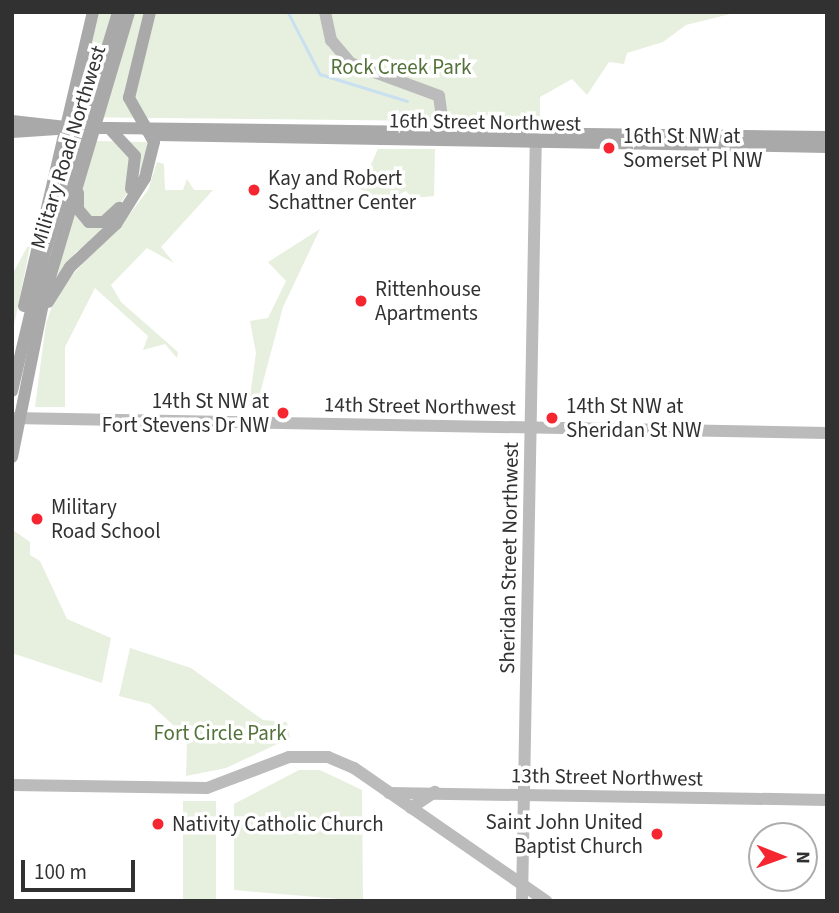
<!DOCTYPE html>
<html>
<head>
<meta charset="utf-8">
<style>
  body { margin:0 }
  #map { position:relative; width:839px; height:913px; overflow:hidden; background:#fff; font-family:"Source Sans 3",sans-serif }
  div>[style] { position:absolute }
  .green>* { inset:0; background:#e7efdf; transform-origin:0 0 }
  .stream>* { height:2.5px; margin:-1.25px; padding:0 1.25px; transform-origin:1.25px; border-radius:1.25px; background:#c9e0f0 }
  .secondary>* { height:12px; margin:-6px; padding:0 6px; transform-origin:6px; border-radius:6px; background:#bbb }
  .primary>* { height:12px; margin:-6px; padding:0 6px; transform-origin:6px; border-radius:6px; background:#a9a9a9 }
  .primary-bridge>* { height:12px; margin:-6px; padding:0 6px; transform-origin:6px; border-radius:6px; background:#a9a9a9 }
  .dots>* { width:19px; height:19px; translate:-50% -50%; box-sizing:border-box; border:4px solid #fff; border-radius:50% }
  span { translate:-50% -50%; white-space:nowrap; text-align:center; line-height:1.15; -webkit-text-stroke:7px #fff; paint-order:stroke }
  .park-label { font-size:21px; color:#537239 }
  .street-label { font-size:21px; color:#313131 }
  .poi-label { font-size:21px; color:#313131 }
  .left { translate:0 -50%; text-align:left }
  .right { translate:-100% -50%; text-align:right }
  .frame { position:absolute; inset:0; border:14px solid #313131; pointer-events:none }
  .north { position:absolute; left:748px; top:822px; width:70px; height:70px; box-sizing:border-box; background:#fff; border:2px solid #adadad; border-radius:50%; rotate:91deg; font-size:19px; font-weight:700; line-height:28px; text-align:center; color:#313131 }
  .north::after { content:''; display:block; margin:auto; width:24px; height:32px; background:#f62630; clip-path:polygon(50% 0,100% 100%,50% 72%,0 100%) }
  .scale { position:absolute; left:21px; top:860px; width:114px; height:32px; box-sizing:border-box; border:4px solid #313131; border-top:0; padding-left:9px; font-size:21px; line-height:24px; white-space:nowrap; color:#313131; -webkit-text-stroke:5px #fff; paint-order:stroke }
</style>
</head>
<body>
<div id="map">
  <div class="green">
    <i style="clip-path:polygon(88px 12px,738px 12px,686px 25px,663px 42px,627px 53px,624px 64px,609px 62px,587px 95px,572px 79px,540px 97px,540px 122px,64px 117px)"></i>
    <i style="clip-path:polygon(95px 141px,147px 142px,146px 162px,104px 231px,76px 252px,53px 286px)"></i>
    <i style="clip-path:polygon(378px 149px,435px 149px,434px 196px,412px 198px,406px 191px,385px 201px,360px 189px)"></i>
    <i style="clip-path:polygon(157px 162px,164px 164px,165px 190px,183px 190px,187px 179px,194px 190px,213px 190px,161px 247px,174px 263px,147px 248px,111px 285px,121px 302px,178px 352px,177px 358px,165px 344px,143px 350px,148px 336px,95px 288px,65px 347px,65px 407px,35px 407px,46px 323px,58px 290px,129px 215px,148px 190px)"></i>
    <i style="clip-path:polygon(320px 229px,283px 307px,259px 397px,250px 396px,256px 353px,250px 321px,268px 318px,286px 281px,268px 262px)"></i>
    <i style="clip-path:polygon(31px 240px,25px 272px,12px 335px,12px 275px)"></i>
    <i style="clip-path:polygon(13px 530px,30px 542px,30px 555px,40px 561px,67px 619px,111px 638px,102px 683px,12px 653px)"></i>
    <i style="clip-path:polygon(130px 648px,191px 668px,263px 720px,287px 722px,290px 738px,226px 768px,186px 776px,187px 742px,171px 723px,150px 704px,119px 696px)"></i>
    <i style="clip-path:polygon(299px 770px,320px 770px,362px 790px,363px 901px,234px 890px,234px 804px)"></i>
    <i style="left:183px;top:801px;width:33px;height:100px"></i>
  </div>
  <div class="stream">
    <i style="left:288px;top:12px;width:70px;rotate:62.7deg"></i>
    <i style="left:320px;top:74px;width:91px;rotate:17.2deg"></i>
  </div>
  <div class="secondary">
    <i style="left:325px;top:12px;width:29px;rotate:78deg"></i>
    <i style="left:331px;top:40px;width:30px;rotate:50deg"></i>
    <i style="left:350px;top:63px;width:95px;rotate:20.3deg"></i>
    <i style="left:439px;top:96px;width:44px;rotate:82.2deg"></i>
    <i style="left:12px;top:418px;width:815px;rotate:1.05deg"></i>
    <i style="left:12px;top:785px;width:195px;rotate:0.9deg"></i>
    <i style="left:207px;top:788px;width:88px;rotate:-20.7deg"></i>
    <i style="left:289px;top:757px;width:39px"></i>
    <i style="left:328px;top:757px;width:28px;rotate:23deg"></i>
    <i style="left:354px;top:768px;width:234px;rotate:34.7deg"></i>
    <i style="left:389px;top:793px;width:438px;rotate:0.9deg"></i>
    <i style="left:411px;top:808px;width:29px;rotate:-34deg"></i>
    <i style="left:522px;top:901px;width:770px;rotate:-88.96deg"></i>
  </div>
  <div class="primary">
    <i style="left:12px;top:121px;width:54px;rotate:6.3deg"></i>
    <i style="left:109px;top:128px;width:718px;rotate:0.72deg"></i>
    <i style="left:109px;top:128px;width:38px;rotate:47deg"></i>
    <i style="left:135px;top:156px;width:33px;rotate:97deg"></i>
    <i style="left:145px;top:129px;width:13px;rotate:29deg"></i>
    <i style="left:156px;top:135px;width:671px;rotate:1.02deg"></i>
    <i style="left:12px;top:132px;width:60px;rotate:-3.8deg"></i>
    <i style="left:78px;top:193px;width:16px;rotate:90deg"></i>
    <i style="left:78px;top:209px;width:17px;rotate:50deg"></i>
    <i style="left:89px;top:222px;width:15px"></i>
    <i style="left:104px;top:222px;width:21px;rotate:-43deg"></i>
    <i style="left:48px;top:302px;width:41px;rotate:-57.8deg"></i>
    <i style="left:70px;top:267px;width:63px;rotate:-43.1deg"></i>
    <i style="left:116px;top:224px;width:54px;rotate:-57.8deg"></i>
    <i style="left:145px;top:178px;width:37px;rotate:-76deg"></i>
    <i style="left:154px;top:142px;width:51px;rotate:-119.6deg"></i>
    <i style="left:129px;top:98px;width:89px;rotate:-76.3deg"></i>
    <i style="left:24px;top:306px;width:302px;rotate:-76.8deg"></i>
    <i style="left:12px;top:391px;width:139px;rotate:-76.7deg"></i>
    <i style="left:44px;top:256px;width:255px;rotate:-73.1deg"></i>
    <i style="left:12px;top:457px;width:166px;rotate:-78.6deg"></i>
    <i style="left:45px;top:294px;width:294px;rotate:-73.4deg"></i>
  </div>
  <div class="primary-bridge">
    <i style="left:76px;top:128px;width:33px"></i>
  </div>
  <div class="dots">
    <i style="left:609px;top:148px;background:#f62630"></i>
    <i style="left:254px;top:190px;background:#f62630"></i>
    <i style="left:361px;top:301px;background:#f62630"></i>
    <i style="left:283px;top:413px;background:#f62630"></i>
    <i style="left:552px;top:418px;background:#f62630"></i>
    <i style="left:37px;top:519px;background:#f62630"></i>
    <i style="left:158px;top:824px;background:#f62630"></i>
    <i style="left:657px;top:834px;background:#f62630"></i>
  </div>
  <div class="park-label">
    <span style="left:401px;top:67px">Rock Creek Park</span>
    <span style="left:220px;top:733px">Fort Circle Park</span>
  </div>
  <div class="street-label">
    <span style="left:485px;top:122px;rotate:1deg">16th Street Northwest</span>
    <span style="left:68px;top:147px;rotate:-73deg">Military Road Northwest</span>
    <span style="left:420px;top:406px;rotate:1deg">14th Street Northwest</span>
    <span style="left:509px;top:558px;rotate:-89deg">Sheridan Street Northwest</span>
    <span style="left:607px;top:777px;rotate:1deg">13th Street Northwest</span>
  </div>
  <div class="poi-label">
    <span class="left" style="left:623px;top:148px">16th St NW at<br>Somerset Pl NW</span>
    <span class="left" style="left:268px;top:190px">Kay and Robert<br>Schattner Center</span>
    <span class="left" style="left:375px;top:301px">Rittenhouse<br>Apartments</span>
    <span class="right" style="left:269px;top:413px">14th St NW at<br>Fort Stevens Dr NW</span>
    <span class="left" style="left:566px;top:418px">14th St NW at<br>Sheridan St NW</span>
    <span class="left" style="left:51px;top:519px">Military<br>Road School</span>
    <span class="right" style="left:643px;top:834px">Saint John United<br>Baptist Church</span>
    <span class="left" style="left:172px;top:824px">Nativity Catholic Church</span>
  </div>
  <div class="frame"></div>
  <div class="north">N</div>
  <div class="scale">100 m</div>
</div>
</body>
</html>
